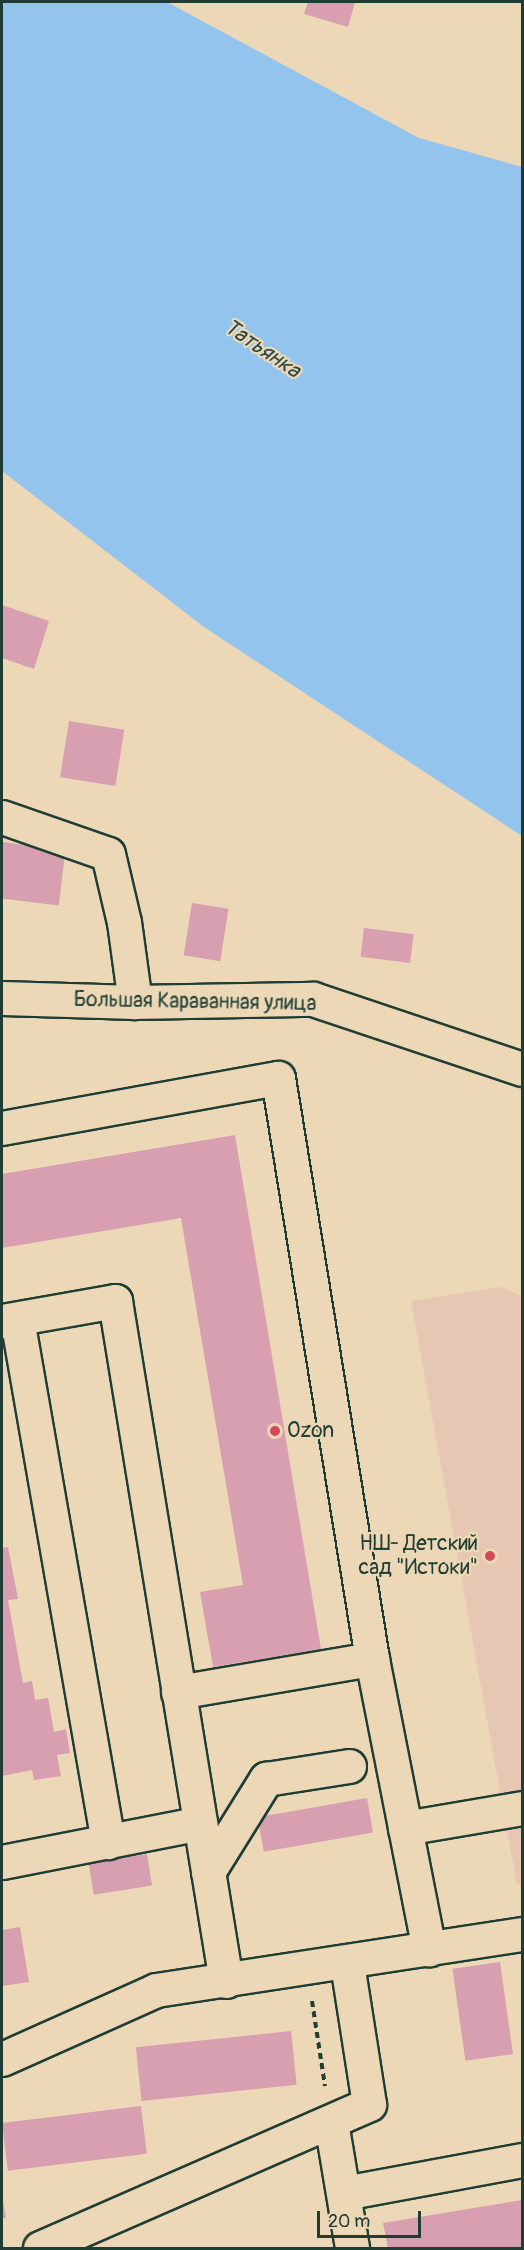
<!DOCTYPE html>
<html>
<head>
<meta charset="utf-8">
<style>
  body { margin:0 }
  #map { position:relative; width:524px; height:2250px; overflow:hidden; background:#ecd8b6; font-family:Pangolin,sans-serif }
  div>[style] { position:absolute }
  .built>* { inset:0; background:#e6c7b4 }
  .water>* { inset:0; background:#92c4ee }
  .building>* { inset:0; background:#d79fb0; transform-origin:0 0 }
  .path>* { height:4px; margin-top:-2px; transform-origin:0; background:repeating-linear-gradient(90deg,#1f3d34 0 6px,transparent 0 10.5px) }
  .roads { filter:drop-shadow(2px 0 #1f3d34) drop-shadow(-2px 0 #1f3d34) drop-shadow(0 2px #1f3d34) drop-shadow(0 -2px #1f3d34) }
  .minor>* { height:33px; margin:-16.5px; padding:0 16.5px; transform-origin:16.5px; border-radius:16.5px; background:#ecd8b6 }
  .dots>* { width:16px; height:16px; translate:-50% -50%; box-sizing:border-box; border:3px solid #ecd8b6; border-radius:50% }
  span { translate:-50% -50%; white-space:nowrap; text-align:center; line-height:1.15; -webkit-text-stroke:4.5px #ecd8b6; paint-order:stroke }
  .street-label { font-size:21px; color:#1f3d34 }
  .poi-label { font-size:21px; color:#1f3d34 }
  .left { translate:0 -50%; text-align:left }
  .right { translate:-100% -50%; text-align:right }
  .water-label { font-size:22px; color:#2a4a47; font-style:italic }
  .frame { position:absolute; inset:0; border:3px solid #1f3d34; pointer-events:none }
  .scale { position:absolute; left:317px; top:2211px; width:104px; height:27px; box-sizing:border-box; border:3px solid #1f3d34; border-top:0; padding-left:8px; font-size:18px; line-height:21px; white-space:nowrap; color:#1f3d34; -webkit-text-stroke:4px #ecd8b6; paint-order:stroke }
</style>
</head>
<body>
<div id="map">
  <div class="built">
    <i style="clip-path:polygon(501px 1287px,522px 1296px,522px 1883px,517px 1885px,411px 1301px)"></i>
  </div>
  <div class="water">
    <i style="clip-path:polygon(2px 2px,167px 2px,419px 138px,522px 167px,522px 836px,204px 627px,2px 471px)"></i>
  </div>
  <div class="building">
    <i style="clip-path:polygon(308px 2px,355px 2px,348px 27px,304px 14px)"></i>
    <i style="clip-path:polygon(2px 605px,49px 621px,34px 669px,2px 658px)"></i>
    <i style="left:69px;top:721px;width:56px;height:57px;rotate:9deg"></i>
    <i style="left:2px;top:842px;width:64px;height:56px;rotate:7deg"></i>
    <i style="left:192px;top:903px;width:37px;height:53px;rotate:9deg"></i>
    <i style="left:364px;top:928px;width:50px;height:29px;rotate:7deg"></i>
    <i style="clip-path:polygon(235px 1135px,321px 1649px,213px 1667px,200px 1592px,243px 1585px,181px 1218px,2px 1248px,2px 1174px)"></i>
    <i style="clip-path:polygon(8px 1547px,18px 1599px,8px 1600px,23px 1683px,32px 1681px,35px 1700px,48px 1698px,54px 1732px,66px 1729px,70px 1753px,57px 1755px,61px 1776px,34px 1780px,32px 1770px,2px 1776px,2px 1548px)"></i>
    <i style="left:367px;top:1798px;width:35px;height:111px;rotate:80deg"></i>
    <i style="left:147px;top:1854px;width:32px;height:59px;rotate:81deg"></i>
    <i style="clip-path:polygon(20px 1927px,29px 1982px,2px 1986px,2px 1930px)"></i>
    <i style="left:500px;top:1962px;width:93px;height:48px;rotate:82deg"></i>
    <i style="left:291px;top:2031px;width:54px;height:156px;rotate:84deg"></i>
    <i style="left:141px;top:2106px;width:48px;height:140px;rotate:83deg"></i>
    <i style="clip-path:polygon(2px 2195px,6px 2218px,2px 2218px)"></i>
    <i style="clip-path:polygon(522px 2200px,522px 2248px,388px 2248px,383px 2223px)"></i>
  </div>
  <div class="path">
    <i style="left:312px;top:2001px;width:86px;rotate:81.3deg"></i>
  </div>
  <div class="roads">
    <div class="minor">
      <i style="left:2px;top:817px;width:112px;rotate:19.2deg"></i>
      <i style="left:108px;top:854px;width:70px;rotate:76.8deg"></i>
      <i style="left:124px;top:922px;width:81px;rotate:82.2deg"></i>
      <i style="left:2px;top:998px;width:133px;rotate:1.7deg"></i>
      <i style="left:135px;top:1002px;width:178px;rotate:-1deg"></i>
      <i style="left:313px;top:999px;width:220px;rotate:18.5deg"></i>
      <i style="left:2px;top:1128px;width:280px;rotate:-10.3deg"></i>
      <i style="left:278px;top:1078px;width:589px;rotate:80.81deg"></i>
      <i style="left:372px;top:1659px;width:296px;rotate:78.9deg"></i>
      <i style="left:17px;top:1319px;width:531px;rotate:80.13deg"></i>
      <i style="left:2px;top:1321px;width:115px;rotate:-10deg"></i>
      <i style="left:115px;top:1301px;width:689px;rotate:80.73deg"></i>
      <i style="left:178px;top:1692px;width:197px;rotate:-9.7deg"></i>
      <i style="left:405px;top:1828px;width:119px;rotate:-9.7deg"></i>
      <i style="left:2px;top:1862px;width:202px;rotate:-11.1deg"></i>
      <i style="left:208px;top:1872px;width:110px;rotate:-58.1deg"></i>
      <i style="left:266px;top:1779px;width:84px;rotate:-8.9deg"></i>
      <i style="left:2px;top:2059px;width:169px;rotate:-24.1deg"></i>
      <i style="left:156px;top:1990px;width:370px;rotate:-8.7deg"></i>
      <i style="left:331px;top:2122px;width:128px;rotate:80.5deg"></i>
      <i style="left:344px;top:2193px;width:181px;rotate:-10.5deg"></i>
      <i style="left:40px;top:2248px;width:359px;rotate:-23.6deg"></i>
      <i style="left:369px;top:2104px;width:143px;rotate:-98.9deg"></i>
    </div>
  </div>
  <div class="dots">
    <i style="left:275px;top:1431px;background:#d1495b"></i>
    <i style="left:490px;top:1556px;background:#d1495b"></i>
  </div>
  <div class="street-label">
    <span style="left:195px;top:1002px;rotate:1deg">Большая Караванная улица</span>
  </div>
  <div class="poi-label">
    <span class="left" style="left:287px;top:1431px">Ozon</span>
    <span class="right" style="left:478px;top:1556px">НШ- Детский<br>сад "Истоки"</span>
  </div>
  <div class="water-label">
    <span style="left:262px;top:349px;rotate:34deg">Татьянка</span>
  </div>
  <div class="frame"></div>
  <div class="scale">20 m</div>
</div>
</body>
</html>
